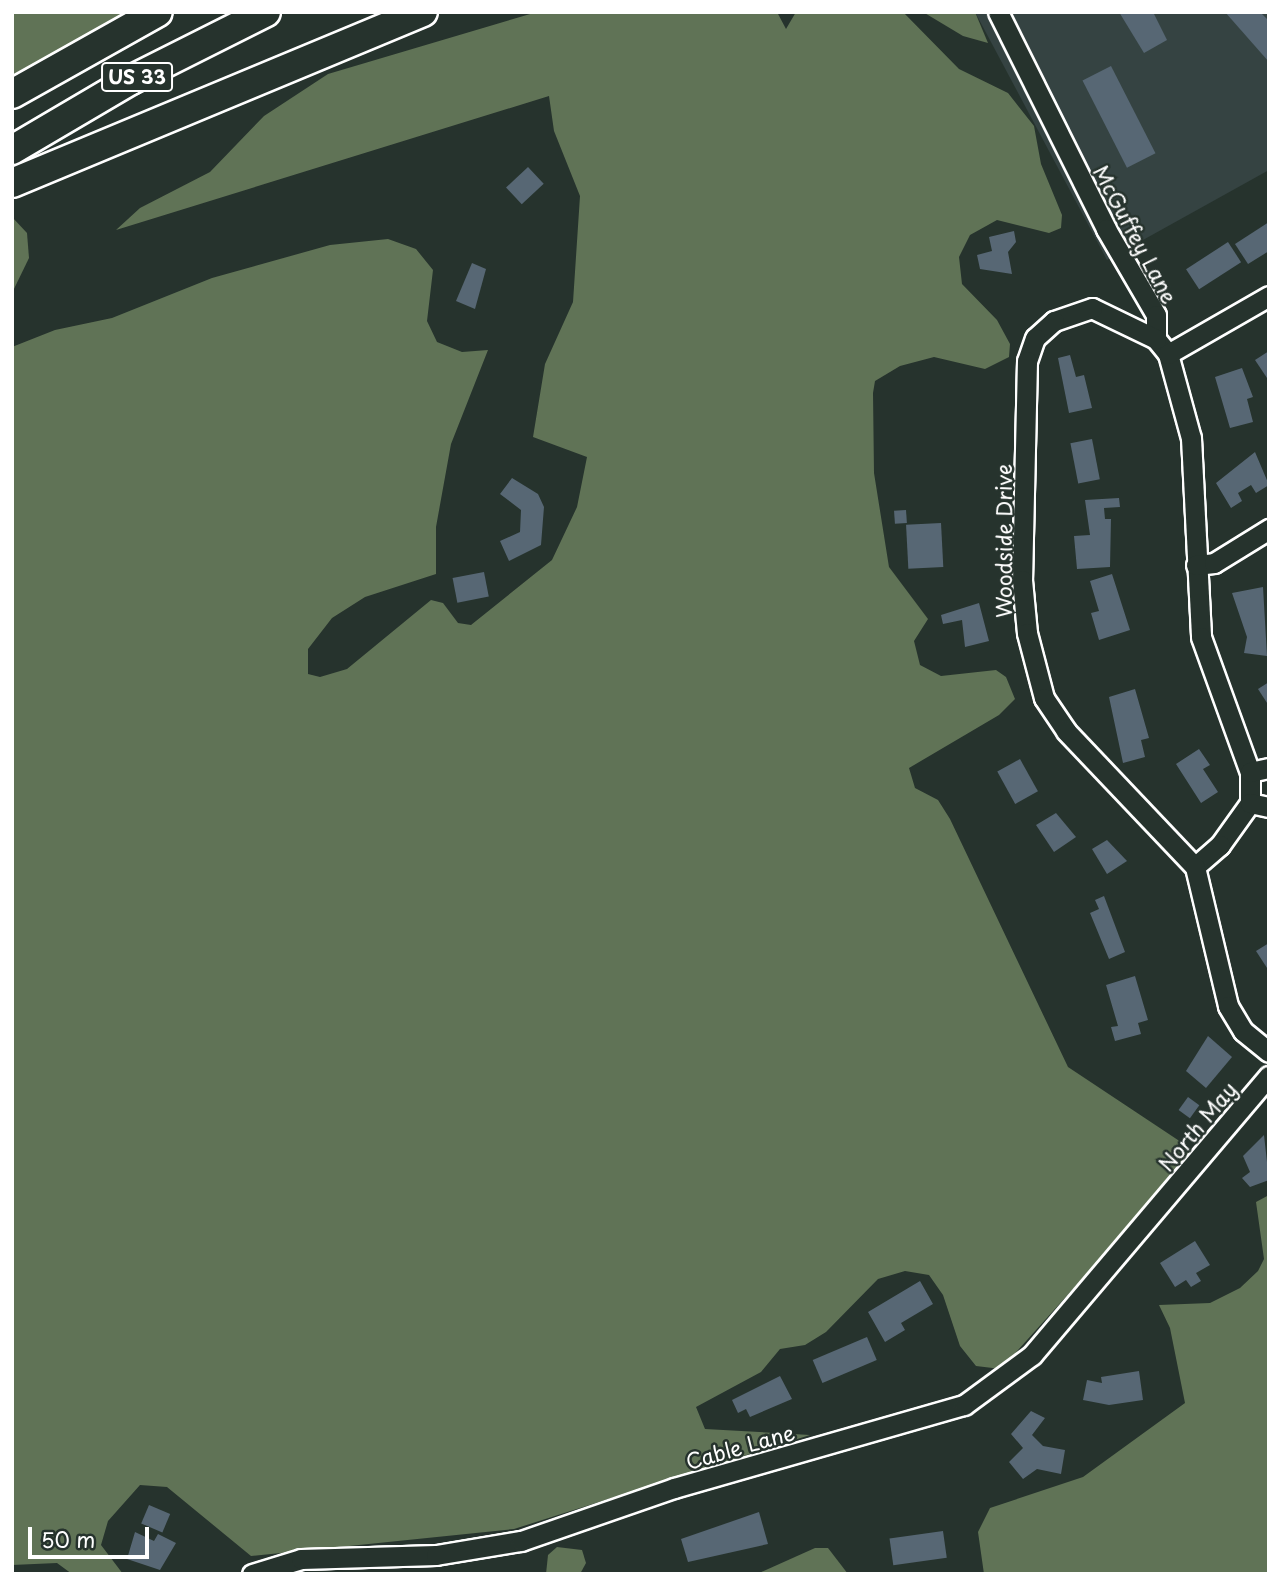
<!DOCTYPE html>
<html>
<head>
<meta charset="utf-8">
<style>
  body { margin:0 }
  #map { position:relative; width:1281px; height:1586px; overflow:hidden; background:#26332d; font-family:"Playpen Sans",sans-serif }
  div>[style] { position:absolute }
  .built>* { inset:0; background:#354342 }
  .green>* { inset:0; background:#607356 }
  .building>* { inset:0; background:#576774; transform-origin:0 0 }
  .roads { filter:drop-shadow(2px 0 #fff) drop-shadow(-2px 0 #fff) drop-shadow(0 2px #fff) drop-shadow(0 -2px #fff) }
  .minor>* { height:19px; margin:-9.5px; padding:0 9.5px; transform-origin:9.5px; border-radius:9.5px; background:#26332d }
  .highway>* { height:28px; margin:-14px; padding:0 14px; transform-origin:14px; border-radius:14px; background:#26332d }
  span { translate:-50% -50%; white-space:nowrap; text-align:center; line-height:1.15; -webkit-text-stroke:5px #26332d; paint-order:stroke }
  .shield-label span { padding:2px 5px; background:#26332d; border:2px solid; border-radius:5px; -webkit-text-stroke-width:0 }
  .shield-label { font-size:19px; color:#fff; font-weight:700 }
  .street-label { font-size:21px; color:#fff }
  .frame { position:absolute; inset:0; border:14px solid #fff; pointer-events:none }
  .scale { position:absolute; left:28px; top:1527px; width:121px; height:32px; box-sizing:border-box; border:4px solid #fff; border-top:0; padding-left:9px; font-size:21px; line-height:24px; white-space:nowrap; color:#fff; -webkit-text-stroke:5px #26332d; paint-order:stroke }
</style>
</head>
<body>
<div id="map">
  <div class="built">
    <i style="clip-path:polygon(975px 12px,1269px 12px,1269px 170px,1107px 260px)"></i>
  </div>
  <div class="green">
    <i style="clip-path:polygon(12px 12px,133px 12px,12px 75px)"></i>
    <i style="clip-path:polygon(537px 12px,777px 12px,786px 29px,796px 12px,903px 12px,959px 69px,1008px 93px,1034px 126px,1041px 164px,1062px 215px,1061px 228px,1049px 233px,997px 220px,970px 235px,959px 257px,962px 284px,997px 320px,1010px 344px,1009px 357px,985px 369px,934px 357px,900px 366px,875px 381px,873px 393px,874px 473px,889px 567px,928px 619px,914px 641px,920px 665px,941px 676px,996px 670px,1006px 677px,1015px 699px,999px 715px,909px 768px,915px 788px,938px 800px,950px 819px,1068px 1067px,1196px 1152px,1001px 1369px,976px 1366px,960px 1346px,943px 1295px,929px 1275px,905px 1271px,878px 1279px,826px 1332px,805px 1345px,780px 1349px,761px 1372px,696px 1407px,705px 1429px,810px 1435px,514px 1529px,251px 1556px,167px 1487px,140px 1485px,108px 1521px,101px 1545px,123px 1574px,72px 1574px,57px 1563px,12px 1565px,12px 347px,55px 330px,112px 318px,212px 278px,330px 245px,388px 239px,416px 249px,433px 270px,427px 321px,437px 342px,462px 352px,488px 350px,451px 444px,436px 527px,436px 574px,365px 597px,332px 618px,308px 649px,308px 674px,320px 677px,347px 669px,431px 600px,443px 603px,458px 623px,471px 625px,552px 560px,577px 507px,587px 457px,533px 437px,545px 364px,573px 302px,580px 196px,554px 131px,549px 96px,116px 230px,140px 208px,210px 172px,264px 116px,328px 74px)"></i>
    <i style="clip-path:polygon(923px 12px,975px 12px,988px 43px,963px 36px)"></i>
    <i style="clip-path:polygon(12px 217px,27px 233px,29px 258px,12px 293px)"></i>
    <i style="clip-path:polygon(1269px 1195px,1269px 1574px,984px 1574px,978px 1532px,990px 1508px,1083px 1477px,1185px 1403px,1170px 1328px,1159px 1305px,1210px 1303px,1240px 1288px,1258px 1271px,1264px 1259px,1256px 1202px)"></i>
    <i style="clip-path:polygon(557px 1547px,582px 1550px,586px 1563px,580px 1574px,546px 1574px,548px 1555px)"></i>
    <i style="clip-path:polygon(815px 1548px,828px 1548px,848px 1574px,757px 1574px)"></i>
  </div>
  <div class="building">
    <i style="clip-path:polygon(1119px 12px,1153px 12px,1167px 40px,1144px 53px)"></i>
    <i style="clip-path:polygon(1225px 12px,1260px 12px,1269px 21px,1269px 62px)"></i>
    <i style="left:1111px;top:66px;width:98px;height:32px;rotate:63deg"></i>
    <i style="left:528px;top:167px;width:23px;height:30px;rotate:47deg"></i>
    <i style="clip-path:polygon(1269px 222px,1269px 251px,1248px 264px,1235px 244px)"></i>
    <i style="clip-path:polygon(1014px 231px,1016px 242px,1008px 252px,1012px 274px,980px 269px,977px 255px,992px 251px,989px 237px)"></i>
    <i style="left:1228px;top:242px;width:24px;height:50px;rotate:57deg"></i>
    <i style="clip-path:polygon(472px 263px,486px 269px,475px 309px,456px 301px)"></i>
    <i style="clip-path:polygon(1269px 351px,1269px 381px,1255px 360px)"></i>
    <i style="clip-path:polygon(1070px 355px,1076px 377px,1084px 375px,1092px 408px,1069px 413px,1058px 358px)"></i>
    <i style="clip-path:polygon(1242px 368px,1253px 397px,1247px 399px,1253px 422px,1230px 428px,1215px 377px)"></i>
    <i style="left:1092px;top:439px;width:41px;height:22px;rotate:79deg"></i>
    <i style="clip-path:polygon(1255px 452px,1269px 485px,1256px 493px,1251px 485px,1238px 493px,1242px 501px,1231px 508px,1216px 483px)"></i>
    <i style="clip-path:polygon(512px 478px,538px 494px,544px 507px,541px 545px,509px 561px,500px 541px,520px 532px,521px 510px,500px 494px)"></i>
    <i style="clip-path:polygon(1119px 498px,1120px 507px,1104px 508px,1105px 519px,1111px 519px,1110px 567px,1077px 569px,1074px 536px,1090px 535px,1085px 500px)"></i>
    <i style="left:906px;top:510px;width:13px;height:12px;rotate:86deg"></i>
    <i style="left:941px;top:523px;width:44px;height:35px;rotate:87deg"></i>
    <i style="left:484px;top:572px;width:25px;height:32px;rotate:79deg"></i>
    <i style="clip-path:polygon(1112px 574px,1130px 630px,1099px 640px,1091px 613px,1099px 611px,1090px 581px)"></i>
    <i style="clip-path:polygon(1263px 587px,1267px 656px,1244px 653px,1247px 637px,1232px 593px)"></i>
    <i style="clip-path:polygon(979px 603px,989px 641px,965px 647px,962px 620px,943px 624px,941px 615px)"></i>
    <i style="clip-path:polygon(1269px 682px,1269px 706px,1258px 689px)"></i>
    <i style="clip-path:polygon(1135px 689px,1149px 738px,1141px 740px,1145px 757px,1123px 763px,1109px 697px)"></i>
    <i style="clip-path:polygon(1199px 749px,1210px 765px,1203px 769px,1218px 792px,1201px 803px,1176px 764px)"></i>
    <i style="left:1020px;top:759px;width:37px;height:26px;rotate:61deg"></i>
    <i style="clip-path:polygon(1056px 813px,1076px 837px,1054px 852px,1036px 825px)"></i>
    <i style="clip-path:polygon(1107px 840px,1127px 861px,1107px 874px,1092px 849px)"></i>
    <i style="clip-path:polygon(1104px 896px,1125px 952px,1109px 959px,1090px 913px,1099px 909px,1095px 900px)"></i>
    <i style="clip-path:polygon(1269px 943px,1269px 971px,1256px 951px)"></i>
    <i style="clip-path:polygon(1135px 976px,1148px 1020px,1138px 1023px,1141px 1034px,1115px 1041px,1111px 1027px,1118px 1026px,1106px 985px)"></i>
    <i style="clip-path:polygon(1208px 1036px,1232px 1057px,1206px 1088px,1186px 1071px)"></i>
    <i style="left:1188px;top:1097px;width:14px;height:16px;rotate:36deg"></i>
    <i style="clip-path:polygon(1264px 1135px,1269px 1180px,1250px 1187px,1242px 1178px,1250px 1172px,1243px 1156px)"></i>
    <i style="clip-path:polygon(1195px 1241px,1210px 1265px,1196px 1273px,1201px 1281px,1191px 1287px,1186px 1280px,1175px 1287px,1160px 1263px)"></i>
    <i style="clip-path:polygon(920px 1281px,933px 1304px,901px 1323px,905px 1330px,885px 1342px,868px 1312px)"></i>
    <i style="left:867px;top:1337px;width:25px;height:59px;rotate:67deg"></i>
    <i style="clip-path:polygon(1139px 1371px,1143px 1400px,1109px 1405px,1083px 1400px,1087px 1380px,1102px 1383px,1101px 1377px)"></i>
    <i style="clip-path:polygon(780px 1376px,792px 1399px,750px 1417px,746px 1409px,738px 1413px,732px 1400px)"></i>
    <i style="clip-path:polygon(1031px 1411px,1045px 1418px,1032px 1435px,1043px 1446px,1065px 1450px,1061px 1474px,1037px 1469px,1023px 1479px,1009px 1462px,1023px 1448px,1011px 1434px)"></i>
    <i style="left:149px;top:1505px;width:23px;height:20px;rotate:23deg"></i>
    <i style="clip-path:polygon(759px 1512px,768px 1544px,688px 1562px,681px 1539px)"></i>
    <i style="left:943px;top:1531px;width:27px;height:54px;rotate:82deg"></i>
    <i style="clip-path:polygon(135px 1532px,154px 1541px,158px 1534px,176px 1543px,160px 1570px,127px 1559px)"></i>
  </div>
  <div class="roads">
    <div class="minor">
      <i style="left:998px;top:12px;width:242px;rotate:63.5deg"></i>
      <i style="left:1106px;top:229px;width:99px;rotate:59.8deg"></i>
      <i style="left:1156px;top:315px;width:24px;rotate:90deg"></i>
      <i style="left:1156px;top:339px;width:19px;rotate:51deg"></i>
      <i style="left:1168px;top:354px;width:87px;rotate:74.7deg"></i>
      <i style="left:1191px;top:438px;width:199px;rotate:87.1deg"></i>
      <i style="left:1201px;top:637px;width:144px;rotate:70.1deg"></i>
      <i style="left:1250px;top:772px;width:31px;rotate:90deg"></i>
      <i style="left:1250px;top:803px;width:52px;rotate:125.5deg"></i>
      <i style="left:1220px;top:845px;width:33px;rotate:139deg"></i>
      <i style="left:1156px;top:339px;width:71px;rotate:-154.2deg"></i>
      <i style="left:1092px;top:308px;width:40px;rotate:161.1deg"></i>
      <i style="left:1054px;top:321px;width:25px;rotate:138deg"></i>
      <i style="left:1035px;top:338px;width:24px;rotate:109deg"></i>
      <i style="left:1027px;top:361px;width:219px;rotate:91.3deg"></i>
      <i style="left:1022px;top:580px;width:53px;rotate:84.6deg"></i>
      <i style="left:1027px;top:633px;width:67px;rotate:75.3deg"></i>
      <i style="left:1044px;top:698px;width:40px;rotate:56deg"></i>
      <i style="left:1066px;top:731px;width:187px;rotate:46.5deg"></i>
      <i style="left:1195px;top:867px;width:143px;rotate:76.6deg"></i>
      <i style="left:1228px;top:1006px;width:29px;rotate:59deg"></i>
      <i style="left:1243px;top:1031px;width:33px;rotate:39deg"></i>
      <i style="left:1168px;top:354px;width:116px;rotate:-29.9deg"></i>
      <i style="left:1196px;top:565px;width:18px;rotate:-6deg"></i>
      <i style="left:1214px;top:563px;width:65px;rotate:-31.7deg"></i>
      <i style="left:1250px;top:772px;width:19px;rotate:-12deg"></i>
      <i style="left:1250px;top:803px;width:19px;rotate:12deg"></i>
      <i style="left:252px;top:1574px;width:51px;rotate:-17deg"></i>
      <i style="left:301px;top:1559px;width:135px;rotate:-1.7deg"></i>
      <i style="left:436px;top:1555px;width:86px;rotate:-9.4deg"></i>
      <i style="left:521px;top:1541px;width:162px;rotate:-19.1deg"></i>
      <i style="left:674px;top:1488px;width:302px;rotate:-16deg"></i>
      <i style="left:964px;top:1405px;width:84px;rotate:-36.3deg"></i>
      <i style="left:1032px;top:1355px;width:366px;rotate:-49.7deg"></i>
    </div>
    <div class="highway">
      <i style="left:12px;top:94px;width:167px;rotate:-29.3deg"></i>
      <i style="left:12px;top:150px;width:138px;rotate:-30.5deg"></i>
      <i style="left:131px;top:80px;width:151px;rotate:-26.7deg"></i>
      <i style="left:12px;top:183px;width:445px;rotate:-22.6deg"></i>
    </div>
  </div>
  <div class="shield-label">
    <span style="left:137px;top:77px">US 33</span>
  </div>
  <div class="street-label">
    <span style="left:1136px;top:234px;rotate:62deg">McGuffey Lane</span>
    <span style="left:1003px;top:541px;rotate:-90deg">Woodside Drive</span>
    <span style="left:1197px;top:1126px;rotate:-50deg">North May</span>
    <span style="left:740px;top:1446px;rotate:-16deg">Cable Lane</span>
  </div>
  <div class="frame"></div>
  <div class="scale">50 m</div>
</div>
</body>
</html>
